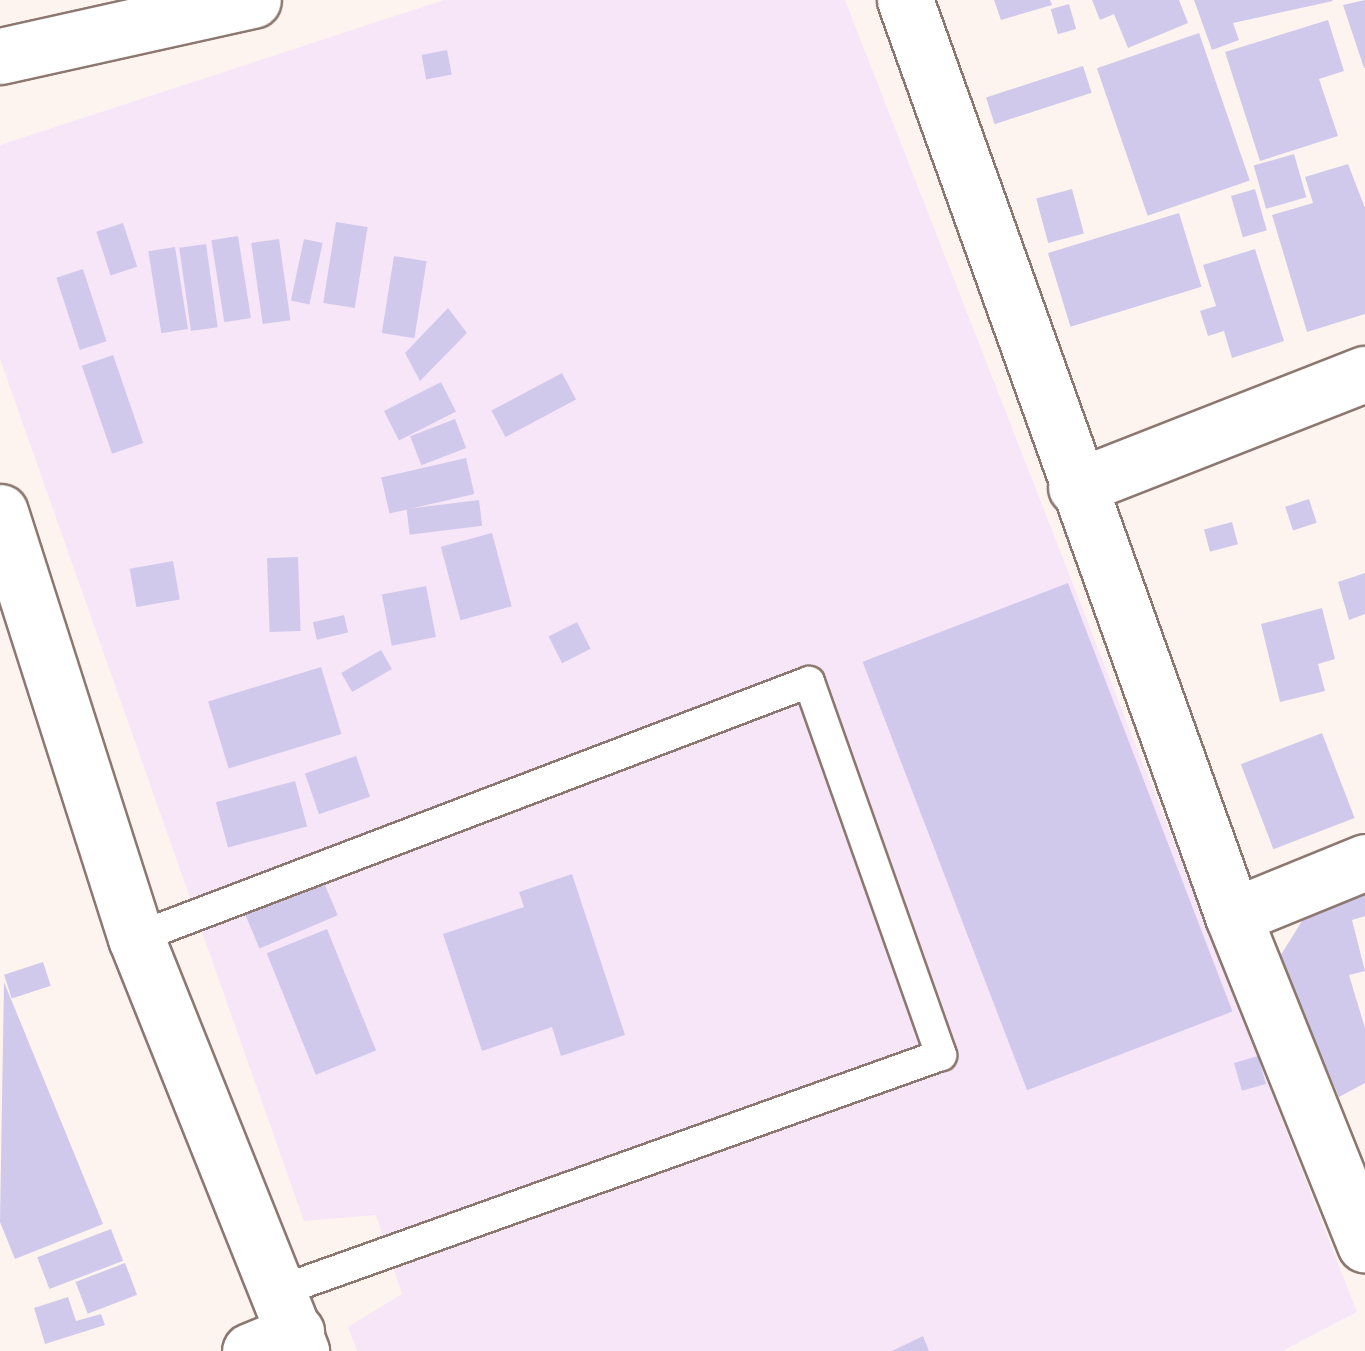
<!DOCTYPE html>
<html>
<head>
<meta charset="utf-8">
<style>
  body { margin:0 }
  #map { position:relative; width:1365px; height:1351px; overflow:hidden; background:#fdf4f0; font-family:Bitter,serif }
  div>[style] { position:absolute }
  .industrial>* { inset:0; background:#f7e6f8 }
  .building>* { inset:0; background:#d1c9ec; transform-origin:0 0 }
  .roads { filter:drop-shadow(2px 0 #8c7870) drop-shadow(-2px 0 #8c7870) drop-shadow(0 2px #8c7870) drop-shadow(0 -2px #8c7870) }
  .lane>* { height:30px; margin:-15px; padding:0 15px; transform-origin:15px; border-radius:15px; background:#fff }
  .street>* { height:55px; margin:-27.5px; padding:0 27.5px; transform-origin:27.5px; border-radius:27.5px; background:#fff }
  span { translate:-50% -50%; white-space:nowrap; text-align:center; line-height:1.15; -webkit-text-stroke:10px #fff; paint-order:stroke }
</style>
</head>
<body>
<div id="map">
  <div class="industrial">
    <i style="clip-path:polygon(444px 0,845px 0,1357px 1312px,1282px 1351px,357px 1351px,348px 1327px,402px 1294px,376px 1215px,304px 1221px,0 359px,0 145px)"></i>
  </div>
  <div class="building">
    <i style="clip-path:polygon(994px 0,1050px 0,1052px 5px,1001px 20px)"></i>
    <i style="clip-path:polygon(1092px 0,1179px 0,1188px 23px,1128px 48px,1114px 14px,1100px 20px)"></i>
    <i style="clip-path:polygon(1194px 0,1332px 0,1333px 1px,1233px 23px,1239px 40px,1212px 50px)"></i>
    <i style="clip-path:polygon(1365px 0,1365px 68px,1364px 68px,1343px 5px)"></i>
    <i style="left:1069px;top:4px;width:26px;height:19px;rotate:74deg"></i>
    <i style="clip-path:polygon(1328px 20px,1344px 71px,1319px 79px,1338px 136px,1260px 161px,1225px 52px)"></i>
    <i style="left:1199px;top:33px;width:156px;height:108px;rotate:71deg"></i>
    <i style="left:447px;top:50px;width:25px;height:26px;rotate:79deg"></i>
    <i style="left:1083px;top:66px;width:28px;height:102px;rotate:72deg"></i>
    <i style="left:1294px;top:154px;width:45px;height:42px;rotate:74deg"></i>
    <i style="clip-path:polygon(1348px 164px,1365px 208px,1365px 314px,1307px 332px,1272px 215px,1313px 203px,1305px 177px)"></i>
    <i style="left:1072px;top:189px;width:46px;height:37px;rotate:75deg"></i>
    <i style="left:1255px;top:189px;width:43px;height:25px;rotate:74deg"></i>
    <i style="left:1179px;top:213px;width:77px;height:137px;rotate:73deg"></i>
    <i style="left:336px;top:222px;width:32px;height:82px;rotate:9deg"></i>
    <i style="left:123px;top:223px;width:46px;height:28px;rotate:72deg"></i>
    <i style="left:238px;top:236px;width:83px;height:27px;rotate:81deg"></i>
    <i style="left:279px;top:239px;width:82px;height:28px;rotate:82deg"></i>
    <i style="left:304px;top:239px;width:19px;height:63px;rotate:12deg"></i>
    <i style="left:206px;top:244px;width:84px;height:27px;rotate:82deg"></i>
    <i style="left:175px;top:247px;width:83px;height:27px;rotate:81deg"></i>
    <i style="clip-path:polygon(1255px 249px,1284px 341px,1232px 358px,1224px 331px,1208px 336px,1200px 311px,1216px 306px,1203px 265px)"></i>
    <i style="left:394px;top:256px;width:33px;height:78px;rotate:9deg"></i>
    <i style="left:83px;top:269px;width:76px;height:28px;rotate:72deg"></i>
    <i style="clip-path:polygon(448px 308px,467px 333px,420px 381px,405px 353px)"></i>
    <i style="left:113px;top:355px;width:93px;height:33px;rotate:71deg"></i>
    <i style="left:562px;top:373px;width:30px;height:80px;rotate:62deg"></i>
    <i style="left:441px;top:382px;width:33px;height:64px;rotate:63deg"></i>
    <i style="left:455px;top:419px;width:31px;height:48px;rotate:69deg"></i>
    <i style="left:466px;top:458px;width:37px;height:87px;rotate:77deg"></i>
    <i style="left:1309px;top:499px;width:25px;height:25px;rotate:72deg"></i>
    <i style="left:479px;top:500px;width:26px;height:73px;rotate:83deg"></i>
    <i style="left:1232px;top:522px;width:23px;height:29px;rotate:75deg"></i>
    <i style="left:492px;top:533px;width:76px;height:53px;rotate:75deg"></i>
    <i style="left:298px;top:557px;width:74px;height:31px;rotate:88deg"></i>
    <i style="left:173px;top:561px;width:39px;height:44px;rotate:80deg"></i>
    <i style="clip-path:polygon(1365px 573px,1365px 614px,1349px 620px,1338px 582px)"></i>
    <i style="left:1068px;top:583px;width:459px;height:220px;rotate:69deg"></i>
    <i style="left:426px;top:586px;width:52px;height:45px;rotate:79deg"></i>
    <i style="clip-path:polygon(1322px 608px,1335px 659px,1318px 664px,1325px 691px,1280px 702px,1261px 624px)"></i>
    <i style="left:344px;top:615px;width:18px;height:32px;rotate:77deg"></i>
    <i style="left:577px;top:622px;width:30px;height:32px;rotate:63deg"></i>
    <i style="left:381px;top:650px;width:22px;height:46px;rotate:60deg"></i>
    <i style="left:321px;top:667px;width:70px;height:118px;rotate:73deg"></i>
    <i style="left:1322px;top:733px;width:91px;height:87px;rotate:69deg"></i>
    <i style="left:356px;top:756px;width:43px;height:54px;rotate:71deg"></i>
    <i style="left:295px;top:781px;width:47px;height:82px;rotate:75deg"></i>
    <i style="left:319px;top:871px;width:48px;height:85px;rotate:67deg"></i>
    <i style="clip-path:polygon(572px 874px,625px 1035px,561px 1056px,552px 1027px,482px 1051px,443px 934px,524px 907px,519px 892px)"></i>
    <i style="clip-path:polygon(1365px 878px,1365px 916px,1352px 920px,1365px 971px,1349px 975px,1365px 1028px,1365px 1083px,1339px 1097px,1279px 958px,1320px 892px)"></i>
    <i style="left:327px;top:929px;width:131px;height:65px;rotate:68deg"></i>
    <i style="left:43px;top:962px;width:25px;height:41px;rotate:72deg"></i>
    <i style="clip-path:polygon(4px 982px,103px 1224px,15px 1259px,0 1222px)"></i>
    <i style="left:1258px;top:1056px;width:29px;height:25px;rotate:74deg"></i>
    <i style="left:111px;top:1229px;width:34px;height:79px;rotate:69deg"></i>
    <i style="left:125px;top:1263px;width:34px;height:53px;rotate:69deg"></i>
    <i style="clip-path:polygon(68px 1297px,76px 1321px,101px 1314px,105px 1325px,45px 1344px,34px 1308px)"></i>
    <i style="clip-path:polygon(923px 1336px,929px 1351px,892px 1351px)"></i>
  </div>
  <div class="roads">
    <div class="lane">
      <i style="left:136px;top:938px;width:720px;rotate:-20.83deg"></i>
      <i style="left:809px;top:682px;width:396px;rotate:70.5deg"></i>
      <i style="left:941px;top:1055px;width:705px;rotate:160.36deg"></i>
    </div>
    <div class="street">
      <i style="left:905px;top:0;width:973px;rotate:70.3deg"></i>
      <i style="left:1233px;top:916px;width:354px;rotate:68.1deg"></i>
      <i style="left:0;top:56px;width:259px;rotate:-12.5deg"></i>
      <i style="left:1076px;top:487px;width:310px;rotate:-21.4deg"></i>
      <i style="left:0;top:512px;width:447px;rotate:72.3deg"></i>
      <i style="left:136px;top:938px;width:445px;rotate:68.2deg"></i>
      <i style="left:1233px;top:916px;width:143px;rotate:-22.2deg"></i>
      <i style="left:250px;top:1351px;width:50px;rotate:-22.4deg"></i>
    </div>
  </div>
</div>
</body>
</html>
